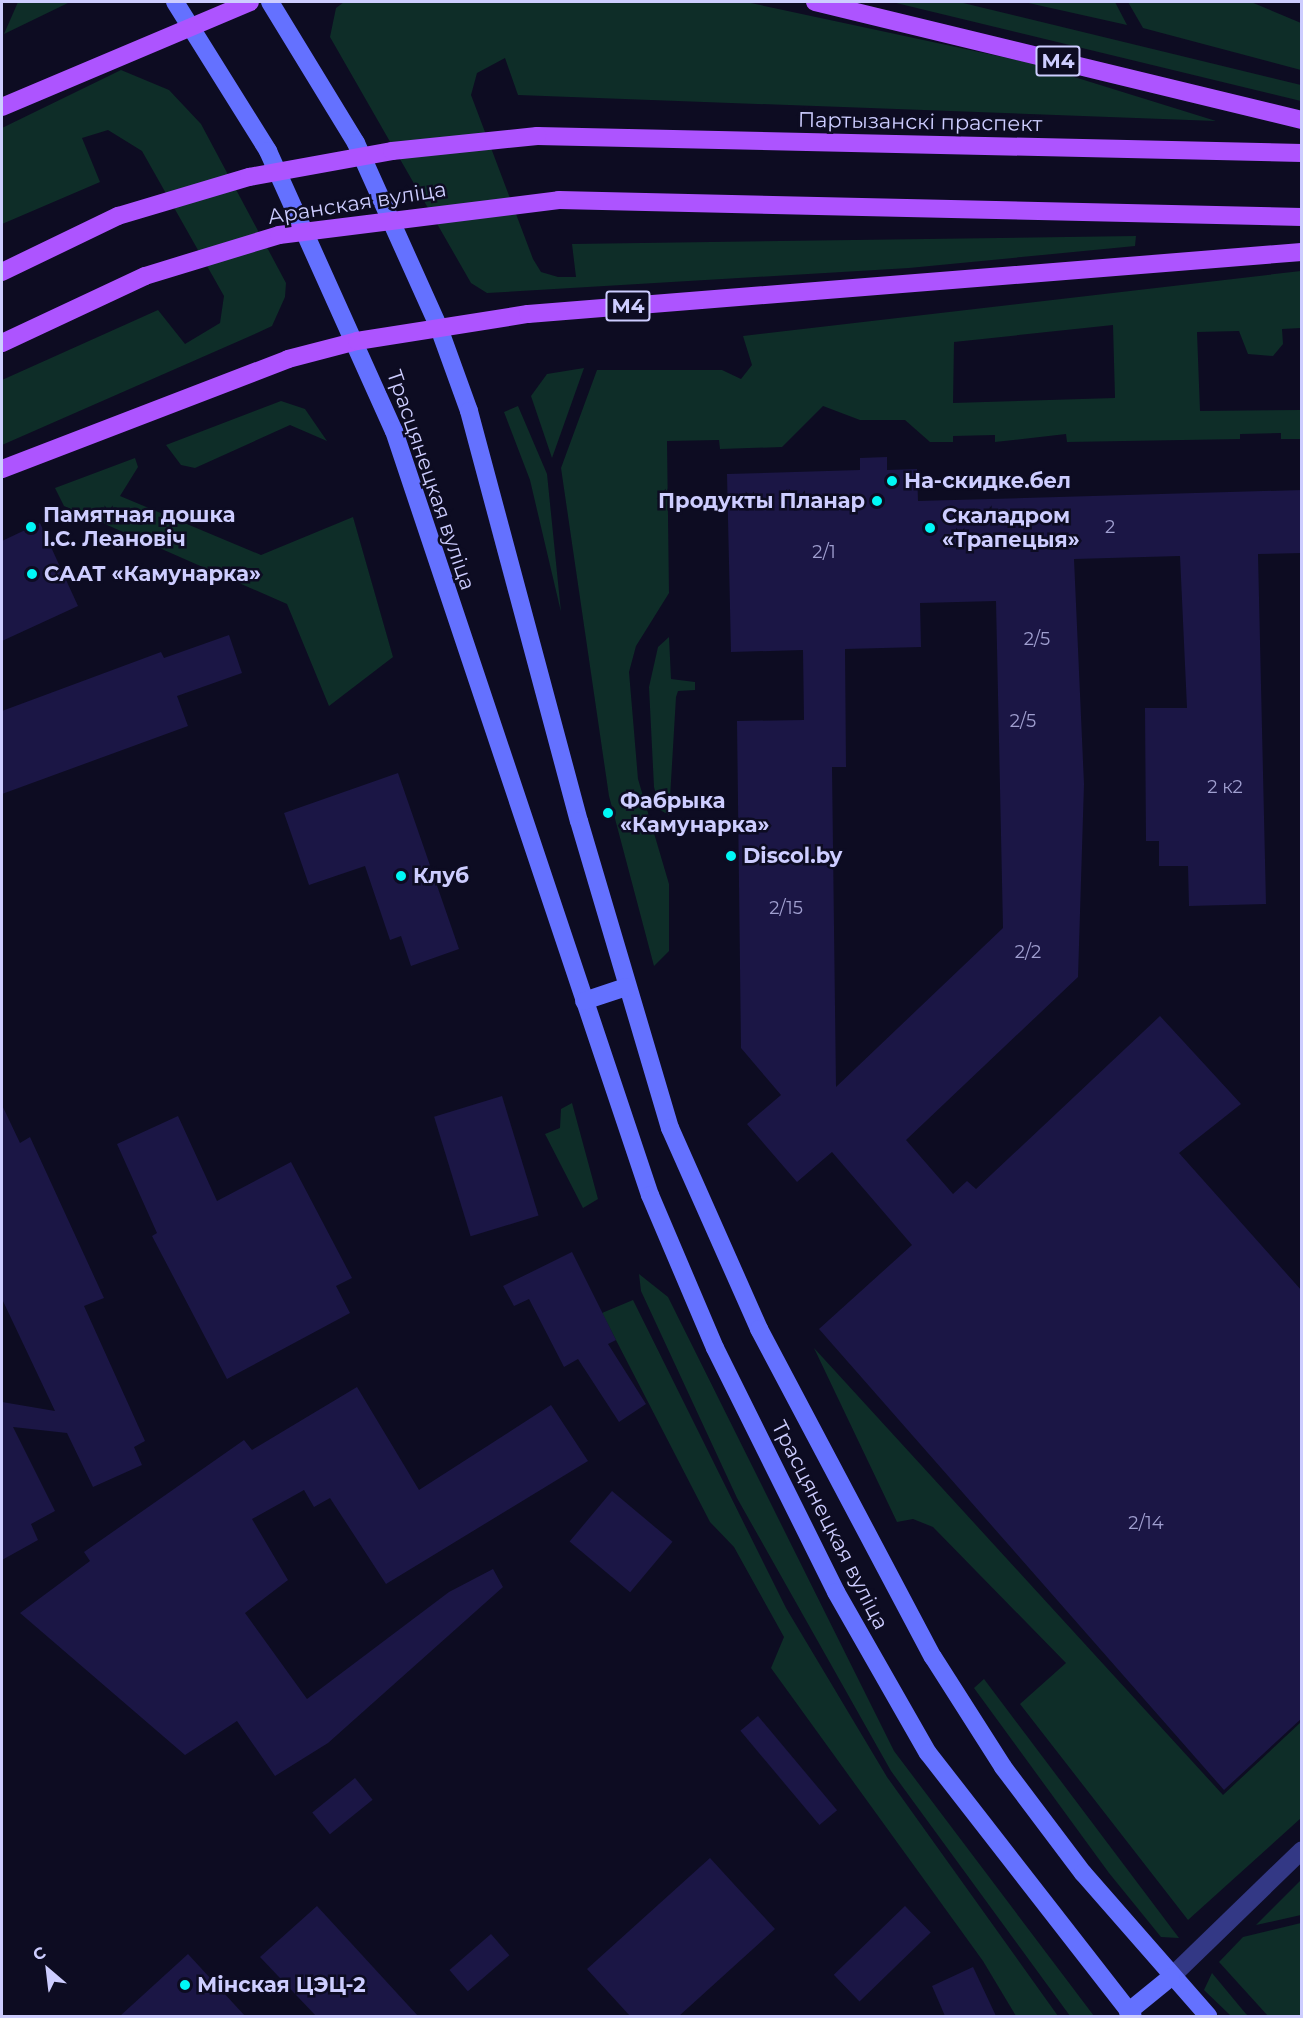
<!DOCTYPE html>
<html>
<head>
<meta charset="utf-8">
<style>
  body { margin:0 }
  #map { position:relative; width:1303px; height:2018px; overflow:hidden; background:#0d0c22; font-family:Montserrat,sans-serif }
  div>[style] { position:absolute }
  .green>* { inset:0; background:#0e2d28 }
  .building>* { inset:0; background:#1b1645; transform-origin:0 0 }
  .street>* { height:18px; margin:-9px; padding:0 9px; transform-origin:9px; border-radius:9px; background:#333885 }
  .secondary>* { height:18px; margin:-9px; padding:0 9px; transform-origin:9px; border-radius:9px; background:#6471ff }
  .primary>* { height:18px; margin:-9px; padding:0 9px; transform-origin:9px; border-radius:9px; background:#ad54ff }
  .primary-bridge>* { height:18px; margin:-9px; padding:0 9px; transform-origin:9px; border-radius:9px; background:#ad54ff }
  .dots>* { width:16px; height:16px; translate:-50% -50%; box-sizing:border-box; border:3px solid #0d0c22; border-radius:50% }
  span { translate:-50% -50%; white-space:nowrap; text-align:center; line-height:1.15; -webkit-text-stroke:5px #0d0c22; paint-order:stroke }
  .number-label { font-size:18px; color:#a09fd0 }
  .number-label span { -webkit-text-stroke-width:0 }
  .shield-label span { padding:2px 4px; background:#0d0c22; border:2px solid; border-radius:4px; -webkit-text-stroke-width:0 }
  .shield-label { font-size:20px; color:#cdcdff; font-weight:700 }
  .street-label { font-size:21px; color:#cdcdff }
  .poi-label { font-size:21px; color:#cdcdff; font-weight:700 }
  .left { translate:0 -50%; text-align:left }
  .right { translate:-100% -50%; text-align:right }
  .frame { position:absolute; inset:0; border:3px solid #cdcdff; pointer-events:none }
  .north { position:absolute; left:18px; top:1940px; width:60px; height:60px; -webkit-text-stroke:4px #0d0c22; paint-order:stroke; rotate:332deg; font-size:16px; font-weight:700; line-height:24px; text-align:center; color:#cdcdff }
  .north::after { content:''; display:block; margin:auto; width:21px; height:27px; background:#cdcdff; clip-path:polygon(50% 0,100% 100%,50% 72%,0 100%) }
</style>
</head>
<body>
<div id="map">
  <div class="green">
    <i style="clip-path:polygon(18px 2px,70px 2px,4px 34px)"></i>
    <i style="clip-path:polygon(344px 2px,746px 2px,1026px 62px,1216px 121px,518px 95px,505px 58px,477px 73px,471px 95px,533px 259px,541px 272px,558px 277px,576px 277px,572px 244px,1136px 236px,1135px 246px,909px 268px,487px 293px,471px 283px,330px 37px,336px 8px)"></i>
    <i style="clip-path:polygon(892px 2px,959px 2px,1301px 85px,1301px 101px)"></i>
    <i style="clip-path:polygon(1024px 2px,1115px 2px,1127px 25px)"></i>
    <i style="clip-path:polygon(1128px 2px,1251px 2px,1301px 23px,1301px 70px,1143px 28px)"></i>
    <i style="clip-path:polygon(121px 70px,169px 90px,201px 124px,286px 283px,285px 297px,272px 326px,257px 333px,2px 445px,2px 380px,158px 310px,185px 344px,220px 323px,224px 296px,142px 151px,108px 130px,82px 138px,100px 182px,2px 224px,2px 128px)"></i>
    <i style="clip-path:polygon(evenodd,1301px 271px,1301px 328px,1282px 329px,1283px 344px,1273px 356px,1248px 354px,1239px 331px,1197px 332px,1200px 411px,1301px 410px,1301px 439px,1281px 439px,1281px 433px,1240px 434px,1240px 439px,1067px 442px,1066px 434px,995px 442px,995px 435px,953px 436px,953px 442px,930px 442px,905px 420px,860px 420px,823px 406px,782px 447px,720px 449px,719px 440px,667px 441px,669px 593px,636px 646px,629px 672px,638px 779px,669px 884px,669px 951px,654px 966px,609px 796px,561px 468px,597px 370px,722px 370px,741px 379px,752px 365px,743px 336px,1301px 271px,1113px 325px,1115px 398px,953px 403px,954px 342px,1113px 325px)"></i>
    <i style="clip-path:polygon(584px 368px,552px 458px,531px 396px,547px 374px)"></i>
    <i style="clip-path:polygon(281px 401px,305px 409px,327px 441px,290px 425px,195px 468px,181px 465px,166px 445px)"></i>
    <i style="clip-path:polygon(518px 406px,547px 474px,561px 612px,530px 480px,504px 412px)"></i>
    <i style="clip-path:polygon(135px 458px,138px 467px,120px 496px,261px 555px,353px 517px,393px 657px,329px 706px,287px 604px,64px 506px,55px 488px)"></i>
    <i style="clip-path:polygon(669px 637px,671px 679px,695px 682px,695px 690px,678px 691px,676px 697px,669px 815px,660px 810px,654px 787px,649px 687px,658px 647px)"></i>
    <i style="clip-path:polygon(572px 1103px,598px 1199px,583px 1208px,545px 1134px,560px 1128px,561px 1109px)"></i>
    <i style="clip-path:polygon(639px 1274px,668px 1297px,894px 1751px,1094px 2016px,1070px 2016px,891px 1771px,737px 1498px,641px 1291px)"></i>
    <i style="clip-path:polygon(633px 1300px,786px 1608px,887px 1777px,1058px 2016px,1016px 2016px,983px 1961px,771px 1668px,784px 1637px,734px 1547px,710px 1522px,602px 1313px)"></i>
    <i style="clip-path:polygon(814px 1348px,1223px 1795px,1301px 1722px,1301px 1818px,1188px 1920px,1020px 1704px,1066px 1663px,933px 1527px,913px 1519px,897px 1522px)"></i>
    <i style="clip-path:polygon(984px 1679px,1179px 1938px,1161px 1937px,1109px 1873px,974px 1688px)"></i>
    <i style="clip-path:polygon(1301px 1880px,1301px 1915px,1256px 1925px)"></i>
    <i style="clip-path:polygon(1301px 1923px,1301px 2016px,1268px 2016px,1219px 1962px,1243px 1937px)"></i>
    <i style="clip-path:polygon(1212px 1973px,1246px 2014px,1249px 2016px,1231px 2016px,1204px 1990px)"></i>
  </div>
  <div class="building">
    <i style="clip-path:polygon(evenodd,887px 457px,887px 470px,917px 469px,918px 501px,1302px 490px,1302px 553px,1258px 554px,1266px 904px,1189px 906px,1188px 866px,1159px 866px,1159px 841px,1146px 841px,1145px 708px,1187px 708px,1180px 556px,1074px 559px,1084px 784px,1078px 977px,906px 1140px,953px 1194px,967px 1181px,976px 1189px,1160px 1016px,1241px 1104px,1179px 1153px,1302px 1291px,1302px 1718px,1224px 1790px,819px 1329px,912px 1245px,832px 1152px,797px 1182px,747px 1124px,781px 1095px,741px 1048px,737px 721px,804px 720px,803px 650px,731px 652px,727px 474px,860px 470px,860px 458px,887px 457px,996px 601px,1003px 928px,836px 1087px,832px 767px,846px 767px,845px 649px,921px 647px,920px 603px,996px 601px)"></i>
    <i style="clip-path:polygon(40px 523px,78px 606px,2px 641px,2px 541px)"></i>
    <i style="clip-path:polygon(229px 635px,242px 673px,177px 696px,188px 726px,2px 794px,2px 711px,161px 652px,164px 658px)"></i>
    <i style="clip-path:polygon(398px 773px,459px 949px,411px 966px,401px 936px,390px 940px,365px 866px,309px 885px,284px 813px)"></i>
    <i style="left:502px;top:1096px;width:125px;height:71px;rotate:73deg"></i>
    <i style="clip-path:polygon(2px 1105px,20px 1143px,30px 1137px,104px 1298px,84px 1306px,145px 1441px,134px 1447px,142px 1465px,93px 1487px,67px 1433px,13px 1427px,55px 1511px,31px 1524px,38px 1540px,2px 1560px,2px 1402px,55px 1411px,2px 1299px)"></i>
    <i style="clip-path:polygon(178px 1116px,217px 1201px,291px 1162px,352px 1278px,336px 1286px,350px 1313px,227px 1379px,152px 1236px,157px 1233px,117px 1144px)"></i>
    <i style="clip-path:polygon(572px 1252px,616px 1340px,608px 1344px,646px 1404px,619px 1422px,578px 1359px,564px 1367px,529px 1299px,514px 1306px,503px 1286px)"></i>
    <i style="clip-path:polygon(357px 1387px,419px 1490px,551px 1405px,588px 1461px,386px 1584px,330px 1498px,314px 1507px,304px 1490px,252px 1519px,288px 1580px,245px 1613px,307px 1699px,449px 1592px,493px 1569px,503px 1587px,328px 1743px,275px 1776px,237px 1721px,185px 1755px,20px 1613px,90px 1561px,84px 1552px,244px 1440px,252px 1450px)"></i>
    <i style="left:612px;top:1491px;width:79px;height:66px;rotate:40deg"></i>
    <i style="left:758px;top:1716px;width:123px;height:23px;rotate:50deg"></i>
    <i style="left:355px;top:1778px;width:28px;height:55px;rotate:51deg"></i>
    <i style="clip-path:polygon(710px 1858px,775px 1929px,679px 2016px,630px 2016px,587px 1969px)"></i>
    <i style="clip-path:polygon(317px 1906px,418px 2016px,316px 2016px,260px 1957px)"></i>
    <i style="left:905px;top:1906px;width:37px;height:99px;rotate:46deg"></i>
    <i style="left:491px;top:1934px;width:28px;height:55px;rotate:49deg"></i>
    <i style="clip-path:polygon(188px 1954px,245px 2016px,120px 2016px)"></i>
    <i style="clip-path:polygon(973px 1967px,996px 2016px,945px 2016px,932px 1986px)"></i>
  </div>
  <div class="street">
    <i style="left:1171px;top:1977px;width:182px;rotate:-44.1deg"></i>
  </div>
  <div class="secondary">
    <i style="left:175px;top:2px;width:176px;rotate:58deg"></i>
    <i style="left:268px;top:151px;width:307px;rotate:65.8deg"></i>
    <i style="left:394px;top:431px;width:806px;rotate:71.48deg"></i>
    <i style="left:650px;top:1195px;width:166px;rotate:67deg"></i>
    <i style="left:715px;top:1348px;width:272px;rotate:63.6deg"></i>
    <i style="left:836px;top:1592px;width:185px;rotate:60.3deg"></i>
    <i style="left:928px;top:1753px;width:333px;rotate:52.1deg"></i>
    <i style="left:270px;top:2px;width:165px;rotate:58.6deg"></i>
    <i style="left:356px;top:143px;width:203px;rotate:65.8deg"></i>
    <i style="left:439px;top:328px;width:88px;rotate:70.1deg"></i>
    <i style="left:469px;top:411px;width:424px;rotate:75deg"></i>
    <i style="left:579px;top:821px;width:320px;rotate:73.5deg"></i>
    <i style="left:670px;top:1128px;width:220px;rotate:66.1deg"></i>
    <i style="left:759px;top:1329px;width:371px;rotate:62.1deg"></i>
    <i style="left:933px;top:1657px;width:130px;rotate:57.5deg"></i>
    <i style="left:1003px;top:1767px;width:133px;rotate:53deg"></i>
    <i style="left:1083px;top:1873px;width:190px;rotate:48.8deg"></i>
    <i style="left:584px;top:1001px;width:44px;rotate:-18.4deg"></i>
    <i style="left:1128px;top:2012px;width:55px;rotate:-39.1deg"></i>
  </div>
  <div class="primary">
    <i style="left:815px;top:2px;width:501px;rotate:13.62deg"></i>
    <i style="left:2px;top:107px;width:269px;rotate:-22.9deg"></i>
    <i style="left:537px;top:136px;width:765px;rotate:1.27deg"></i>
    <i style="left:559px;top:200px;width:743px;rotate:1.31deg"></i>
    <i style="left:2px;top:272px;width:129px;rotate:-25.8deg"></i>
    <i style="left:2px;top:343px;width:158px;rotate:-25.1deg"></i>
    <i style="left:2px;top:469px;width:306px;rotate:-21deg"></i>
    <i style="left:288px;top:359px;width:71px;rotate:-14.6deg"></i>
    <i style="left:357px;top:341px;width:173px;rotate:-9deg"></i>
    <i style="left:528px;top:314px;width:776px;rotate:-4.58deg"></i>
  </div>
  <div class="primary-bridge">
    <i style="left:118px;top:216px;width:137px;rotate:-16.6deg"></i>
    <i style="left:249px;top:177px;width:145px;rotate:-10.3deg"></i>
    <i style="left:392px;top:151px;width:146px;rotate:-5.9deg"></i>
    <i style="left:145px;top:276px;width:140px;rotate:-17deg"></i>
    <i style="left:279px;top:235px;width:282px;rotate:-7.1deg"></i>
  </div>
  <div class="dots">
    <i style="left:892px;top:481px;background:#00f8f6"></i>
    <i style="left:877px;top:501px;background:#00f8f6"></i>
    <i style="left:31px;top:527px;background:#00f8f6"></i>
    <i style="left:930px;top:528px;background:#00f8f6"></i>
    <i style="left:32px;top:574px;background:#00f8f6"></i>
    <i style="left:608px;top:813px;background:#00f8f6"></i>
    <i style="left:731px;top:856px;background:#00f8f6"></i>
    <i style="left:401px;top:876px;background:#00f8f6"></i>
    <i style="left:185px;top:1985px;background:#00f8f6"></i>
  </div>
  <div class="number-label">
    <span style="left:1110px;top:527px">2</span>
    <span style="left:824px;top:552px">2/1</span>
    <span style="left:1037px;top:639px">2/5</span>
    <span style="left:1023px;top:721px">2/5</span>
    <span style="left:1225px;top:787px">2 к2</span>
    <span style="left:786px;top:908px">2/15</span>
    <span style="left:1028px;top:952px">2/2</span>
    <span style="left:1146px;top:1523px">2/14</span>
  </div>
  <div class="shield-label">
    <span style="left:1058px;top:61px">М4</span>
    <span style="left:628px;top:306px">М4</span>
  </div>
  <div class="street-label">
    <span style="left:920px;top:122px;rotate:1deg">Партызанскі праспект</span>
    <span style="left:357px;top:203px;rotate:-9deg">Аранская вуліца</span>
    <span style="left:431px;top:480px;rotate:71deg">Трасцянецкая вуліца</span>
    <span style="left:830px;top:1525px;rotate:63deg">Трасцянецкая вуліца</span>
  </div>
  <div class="poi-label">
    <span class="left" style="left:904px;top:481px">На-скидке.бел</span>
    <span class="right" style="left:865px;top:501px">Продукты Планар</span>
    <span class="left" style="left:43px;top:527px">Памятная дошка<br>І.С. Леановіч</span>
    <span class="left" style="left:942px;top:528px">Скаладром<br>«Трапецыя»</span>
    <span class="left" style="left:44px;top:574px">СААТ «Камунарка»</span>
    <span class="left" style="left:620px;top:813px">Фабрыка<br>«Камунарка»</span>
    <span class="left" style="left:743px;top:856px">Discol.by</span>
    <span class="left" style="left:413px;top:876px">Клуб</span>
    <span class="left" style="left:197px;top:1985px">Мінская ЦЭЦ-2</span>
  </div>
  <div class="frame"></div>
  <div class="north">С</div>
</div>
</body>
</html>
